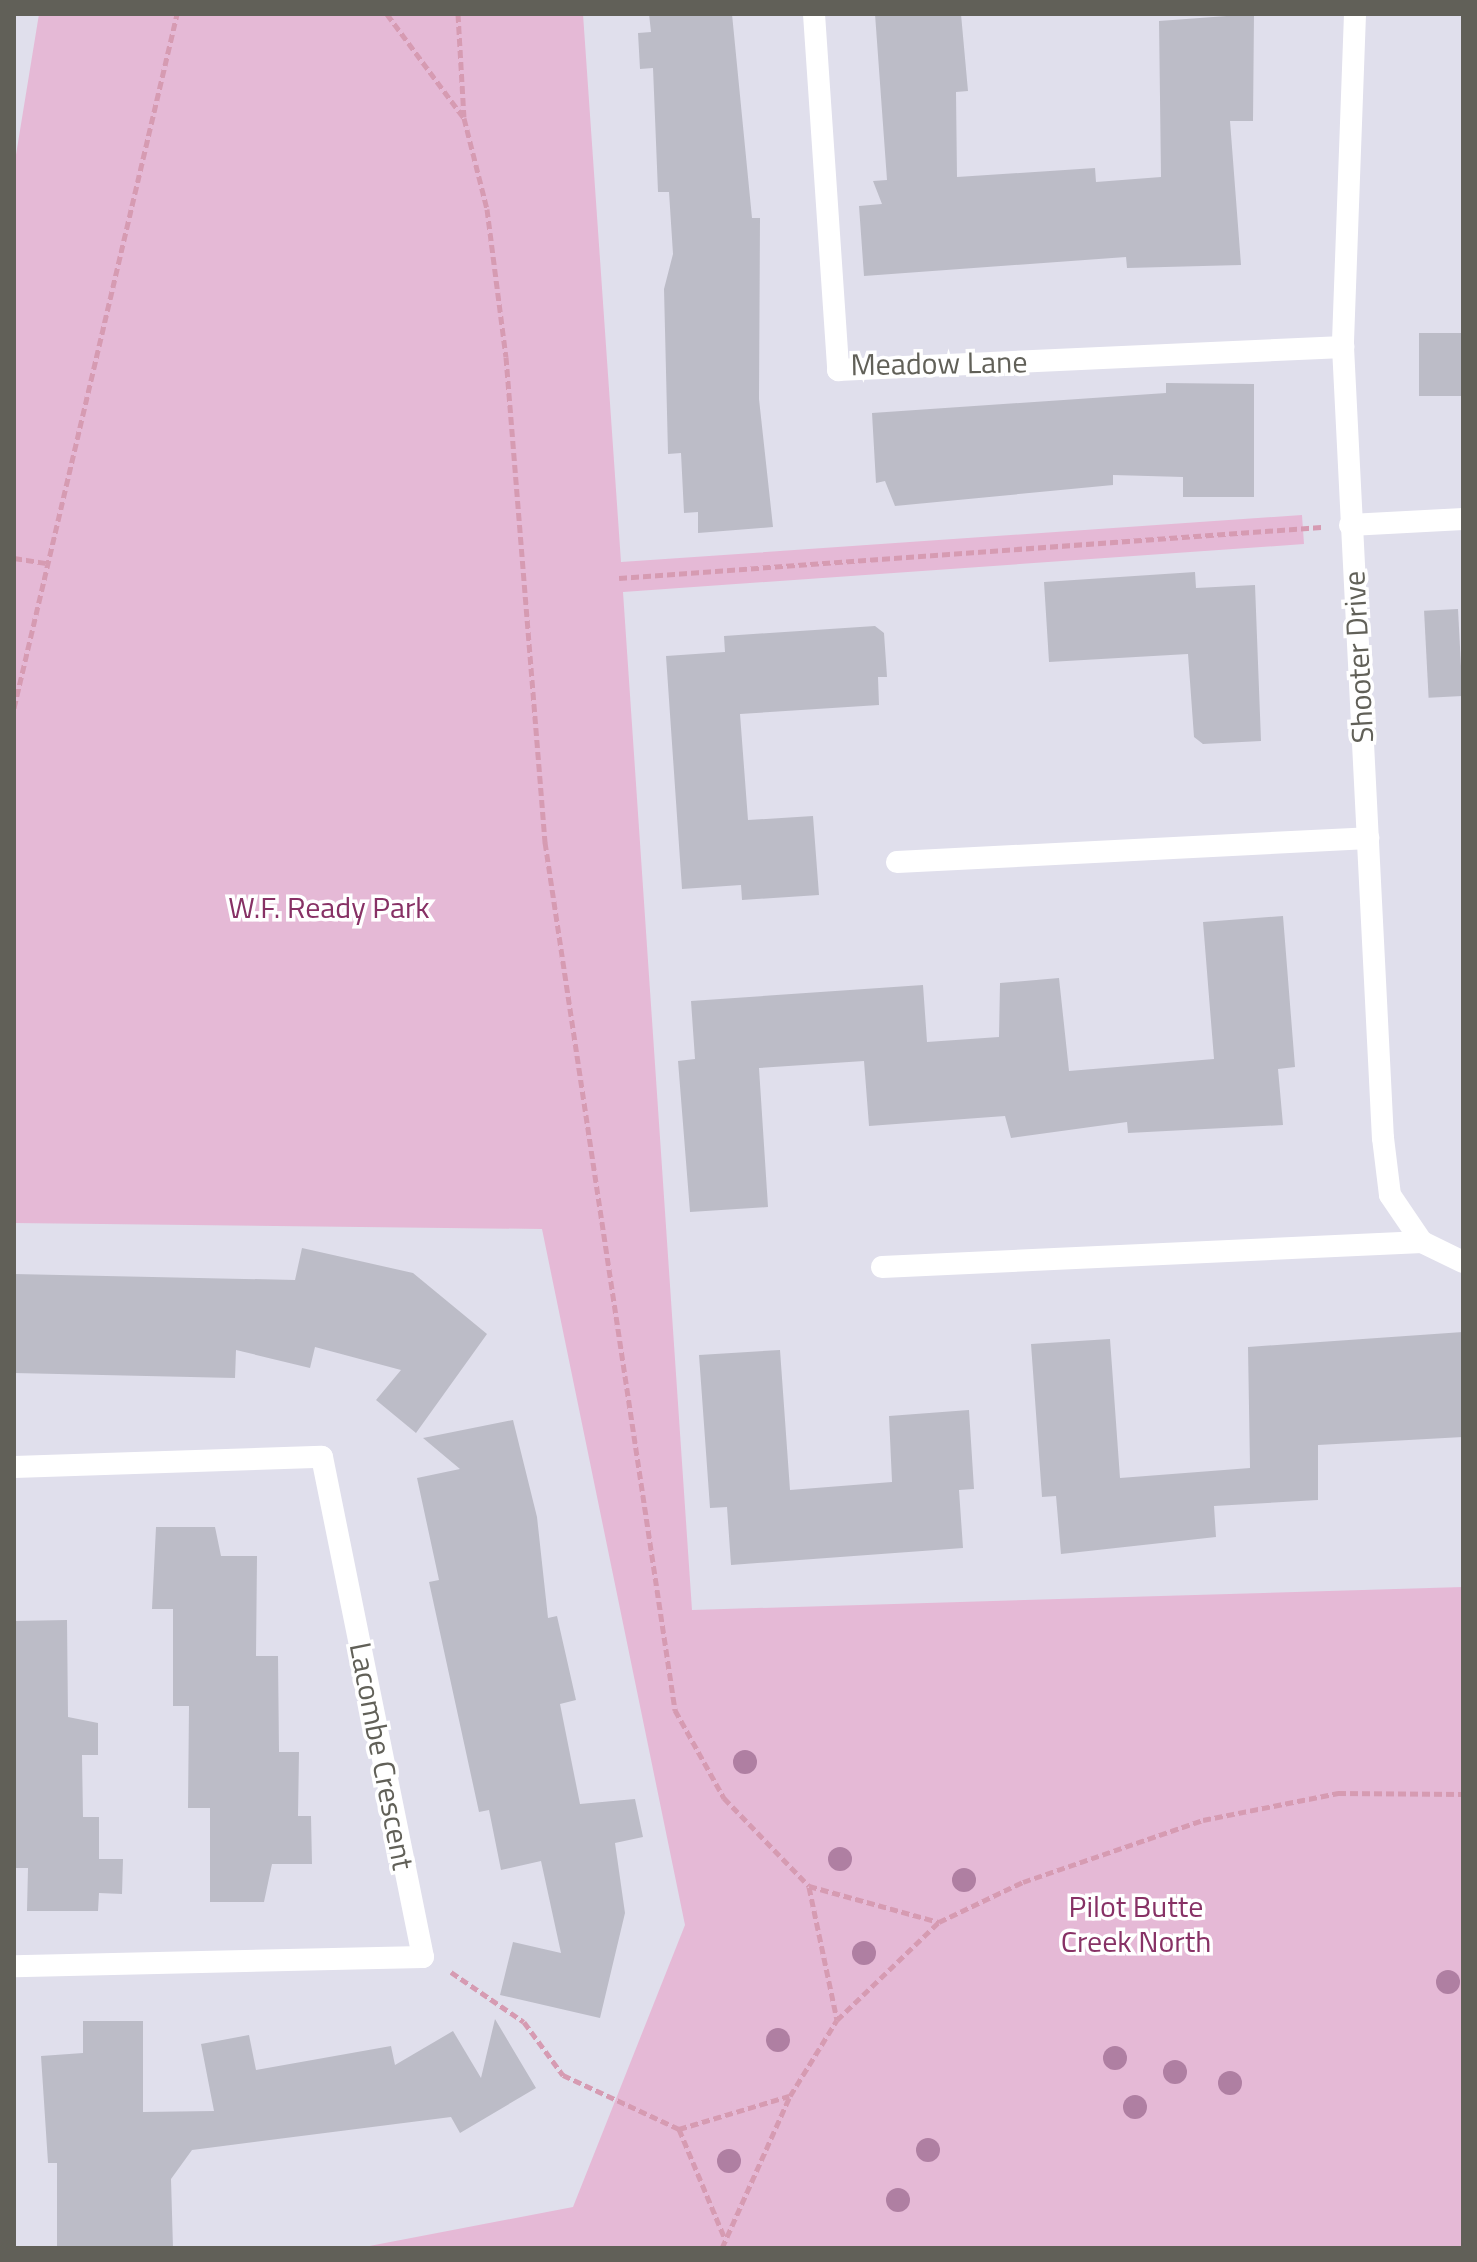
<!DOCTYPE html>
<html>
<head>
<meta charset="utf-8">
<style>
  body { margin:0 }
  #map { position:relative; width:1477px; height:2262px; overflow:hidden; background:#e0dfec; font-family:"Titillium Web",sans-serif }
  div>[style] { position:absolute }
  .green>* { inset:0; background:#e5b9d6 }
  .building>* { inset:0; background:#bcbcc7; transform-origin:0 0 }
  .path>* { height:5px; margin-top:-2.5px; transform-origin:0; background:repeating-linear-gradient(90deg,#d69bb2 0 8px,transparent 0 12px) }
  .service>* { height:22px; margin:-11px; padding:0 11px; transform-origin:11px; border-radius:11px; background:#fff }
  .minor>* { height:22px; margin:-11px; padding:0 11px; transform-origin:11px; border-radius:11px; background:#fff }
  .trees>* { width:24px; height:24px; margin:-12px; border-radius:50%; background:#af7fa2 }
  span { translate:-50% -50%; white-space:nowrap; text-align:center; line-height:1.15; -webkit-text-stroke:7px #fff; paint-order:stroke }
  .street-label { font-size:30px; color:#616058 }
  .park-label { font-size:30px; color:#873165 }
  .frame { position:absolute; inset:0; border:16px solid #616058; pointer-events:none }
</style>
</head>
<body>
<div id="map">
  <div class="green">
    <i style="clip-path:polygon(39px 14px,583px 14px,621px 562px,1302px 515px,1304px 544px,623px 592px,692px 1610px,1463px 1587px,1463px 2248px,359px 2248px,573px 2207px,685px 1925px,542px 1229px,14px 1223px,14px 167px)"></i>
  </div>
  <div class="building">
    <i style="clip-path:polygon(649px 14px,732px 14px,752px 218px,760px 218px,759px 399px,773px 527px,698px 533px,698px 512px,684px 513px,681px 453px,668px 454px,664px 289px,673px 254px,669px 192px,658px 192px,653px 68px,640px 69px,638px 33px,651px 32px)"></i>
    <i style="clip-path:polygon(875px 14px,961px 14px,968px 91px,956px 92px,957px 177px,1095px 168px,1096px 182px,1161px 177px,1159px 21px,1254px 14px,1253px 121px,1230px 121px,1241px 265px,1127px 268px,1126px 257px,864px 276px,859px 206px,882px 204px,873px 181px,887px 180px)"></i>
    <i style="left:1463px;top:333px;width:63px;height:44px;rotate:90deg"></i>
    <i style="clip-path:polygon(1166px 383px,1254px 384px,1254px 497px,1183px 497px,1183px 477px,1113px 475px,1113px 485px,895px 506px,885px 481px,876px 483px,872px 413px,1166px 393px)"></i>
    <i style="clip-path:polygon(1195px 572px,1196px 588px,1255px 585px,1261px 741px,1203px 744px,1194px 737px,1188px 654px,1049px 662px,1044px 582px)"></i>
    <i style="left:1458px;top:609px;width:87px;height:34px;rotate:87deg"></i>
    <i style="clip-path:polygon(875px 626px,884px 633px,887px 677px,878px 677px,879px 705px,740px 714px,748px 820px,813px 816px,819px 895px,742px 900px,741px 885px,682px 889px,666px 656px,725px 652px,724px 636px)"></i>
    <i style="clip-path:polygon(1283px 916px,1295px 1067px,1278px 1069px,1283px 1125px,1128px 1133px,1127px 1122px,1011px 1138px,1005px 1116px,869px 1126px,864px 1061px,759px 1068px,768px 1207px,690px 1212px,678px 1061px,695px 1059px,691px 1001px,923px 985px,927px 1042px,999px 1037px,1000px 983px,1059px 978px,1069px 1071px,1214px 1059px,1203px 922px)"></i>
    <i style="clip-path:polygon(302px 1248px,413px 1273px,487px 1334px,416px 1433px,376px 1400px,401px 1370px,315px 1347px,310px 1368px,236px 1350px,235px 1378px,14px 1373px,14px 1274px,295px 1280px)"></i>
    <i style="clip-path:polygon(1463px 1332px,1463px 1437px,1318px 1445px,1318px 1500px,1214px 1506px,1216px 1537px,1061px 1554px,1056px 1496px,1042px 1497px,1031px 1344px,1110px 1339px,1120px 1478px,1250px 1468px,1248px 1347px)"></i>
    <i style="clip-path:polygon(780px 1350px,790px 1490px,892px 1482px,889px 1416px,969px 1410px,974px 1489px,959px 1490px,963px 1548px,731px 1565px,727px 1507px,710px 1508px,699px 1355px)"></i>
    <i style="clip-path:polygon(513px 1420px,537px 1517px,548px 1618px,557px 1616px,576px 1700px,560px 1704px,580px 1804px,635px 1799px,643px 1837px,615px 1843px,625px 1913px,600px 2018px,500px 1995px,513px 1942px,561px 1953px,541px 1861px,501px 1870px,489px 1810px,479px 1812px,429px 1582px,439px 1580px,417px 1478px,460px 1469px,423px 1438px)"></i>
    <i style="clip-path:polygon(156px 1527px,215px 1527px,221px 1556px,257px 1556px,256px 1656px,278px 1656px,279px 1752px,299px 1752px,298px 1816px,311px 1816px,312px 1864px,272px 1864px,264px 1902px,210px 1902px,210px 1808px,188px 1808px,189px 1706px,173px 1706px,173px 1609px,152px 1609px)"></i>
    <i style="clip-path:polygon(67px 1620px,68px 1717px,98px 1723px,98px 1755px,82px 1755px,83px 1817px,99px 1817px,99px 1859px,123px 1859px,122px 1894px,99px 1893px,98px 1911px,27px 1911px,28px 1868px,14px 1868px,14px 1621px)"></i>
    <i style="clip-path:polygon(495px 2019px,536px 2088px,460px 2133px,451px 2117px,192px 2150px,171px 2179px,173px 2248px,57px 2248px,57px 2163px,48px 2163px,41px 2056px,83px 2053px,83px 2021px,143px 2021px,143px 2112px,214px 2111px,201px 2044px,249px 2035px,256px 2070px,391px 2046px,395px 2065px,453px 2031px,481px 2078px)"></i>
  </div>
  <div class="path">
    <i style="left:387px;top:14px;width:129px;rotate:53.5deg"></i>
    <i style="left:464px;top:118px;width:94px;rotate:75.8deg"></i>
    <i style="left:487px;top:209px;width:149px;rotate:82.7deg"></i>
    <i style="left:506px;top:357px;width:487px;rotate:85.4deg"></i>
    <i style="left:545px;top:842px;width:878px;rotate:81.48deg"></i>
    <i style="left:675px;top:1710px;width:101px;rotate:60.9deg"></i>
    <i style="left:724px;top:1798px;width:122px;rotate:46deg"></i>
    <i style="left:809px;top:1886px;width:135px;rotate:15.5deg"></i>
    <i style="left:458px;top:14px;width:103px;rotate:86.7deg"></i>
    <i style="left:14px;top:558px;width:36px;rotate:9deg"></i>
    <i style="left:619px;top:578px;width:704px;rotate:-4.16deg"></i>
    <i style="left:14px;top:708px;width:713px;rotate:-76.78deg"></i>
    <i style="left:809px;top:1887px;width:136px;rotate:78.1deg"></i>
    <i style="left:451px;top:1972px;width:88px;rotate:34.4deg"></i>
    <i style="left:524px;top:2022px;width:66px;rotate:53.7deg"></i>
    <i style="left:563px;top:2075px;width:128px;rotate:25deg"></i>
    <i style="left:679px;top:2129px;width:115px;rotate:-16.7deg"></i>
    <i style="left:679px;top:2129px;width:119px;rotate:67.3deg"></i>
    <i style="left:722px;top:2248px;width:167px;rotate:-65.9deg"></i>
    <i style="left:790px;top:2096px;width:89px;rotate:-58.3deg"></i>
    <i style="left:837px;top:2020px;width:141px;rotate:-43.9deg"></i>
    <i style="left:939px;top:1922px;width:93px;rotate:-25.5deg"></i>
    <i style="left:1023px;top:1882px;width:190px;rotate:-19deg"></i>
    <i style="left:1203px;top:1820px;width:138px;rotate:-11.3deg"></i>
    <i style="left:1338px;top:1793px;width:125px;rotate:0.5deg"></i>
  </div>
  <div class="service">
    <i style="left:897px;top:862px;width:472px;rotate:-2.9deg"></i>
    <i style="left:882px;top:1267px;width:541px;rotate:-2.65deg"></i>
  </div>
  <div class="minor">
    <i style="left:814px;top:14px;width:357px;rotate:86.1deg"></i>
    <i style="left:838px;top:370px;width:506px;rotate:-2.61deg"></i>
    <i style="left:1355px;top:14px;width:333px;rotate:92.1deg"></i>
    <i style="left:1343px;top:347px;width:792px;rotate:87.11deg"></i>
    <i style="left:1383px;top:1138px;width:57px;rotate:83deg"></i>
    <i style="left:1390px;top:1195px;width:57px;rotate:55.8deg"></i>
    <i style="left:1422px;top:1242px;width:46px;rotate:26deg"></i>
    <i style="left:1350px;top:525px;width:113px;rotate:-3deg"></i>
    <i style="left:14px;top:1467px;width:308px;rotate:-1.9deg"></i>
    <i style="left:322px;top:1457px;width:510px;rotate:78.58deg"></i>
    <i style="left:423px;top:1957px;width:409px;rotate:178.7deg"></i>
  </div>
  <div class="trees">
    <i style="left:745px;top:1762px"></i>
    <i style="left:840px;top:1859px"></i>
    <i style="left:964px;top:1880px"></i>
    <i style="left:864px;top:1953px"></i>
    <i style="left:1448px;top:1982px"></i>
    <i style="left:778px;top:2040px"></i>
    <i style="left:1115px;top:2058px"></i>
    <i style="left:1175px;top:2072px"></i>
    <i style="left:1230px;top:2083px"></i>
    <i style="left:1135px;top:2107px"></i>
    <i style="left:928px;top:2150px"></i>
    <i style="left:729px;top:2161px"></i>
    <i style="left:898px;top:2200px"></i>
  </div>
  <div class="street-label">
    <span style="left:939px;top:363px;rotate:-1deg">Meadow Lane</span>
    <span style="left:1358px;top:657px;rotate:-93deg">Shooter Drive</span>
    <span style="left:382px;top:1756px;rotate:79deg">Lacombe Crescent</span>
  </div>
  <div class="park-label">
    <span style="left:329px;top:907px">W.F. Ready Park</span>
    <span style="left:1136px;top:1923px">Pilot Butte<br>Creek North</span>
  </div>
  <div class="frame"></div>
</div>
</body>
</html>
